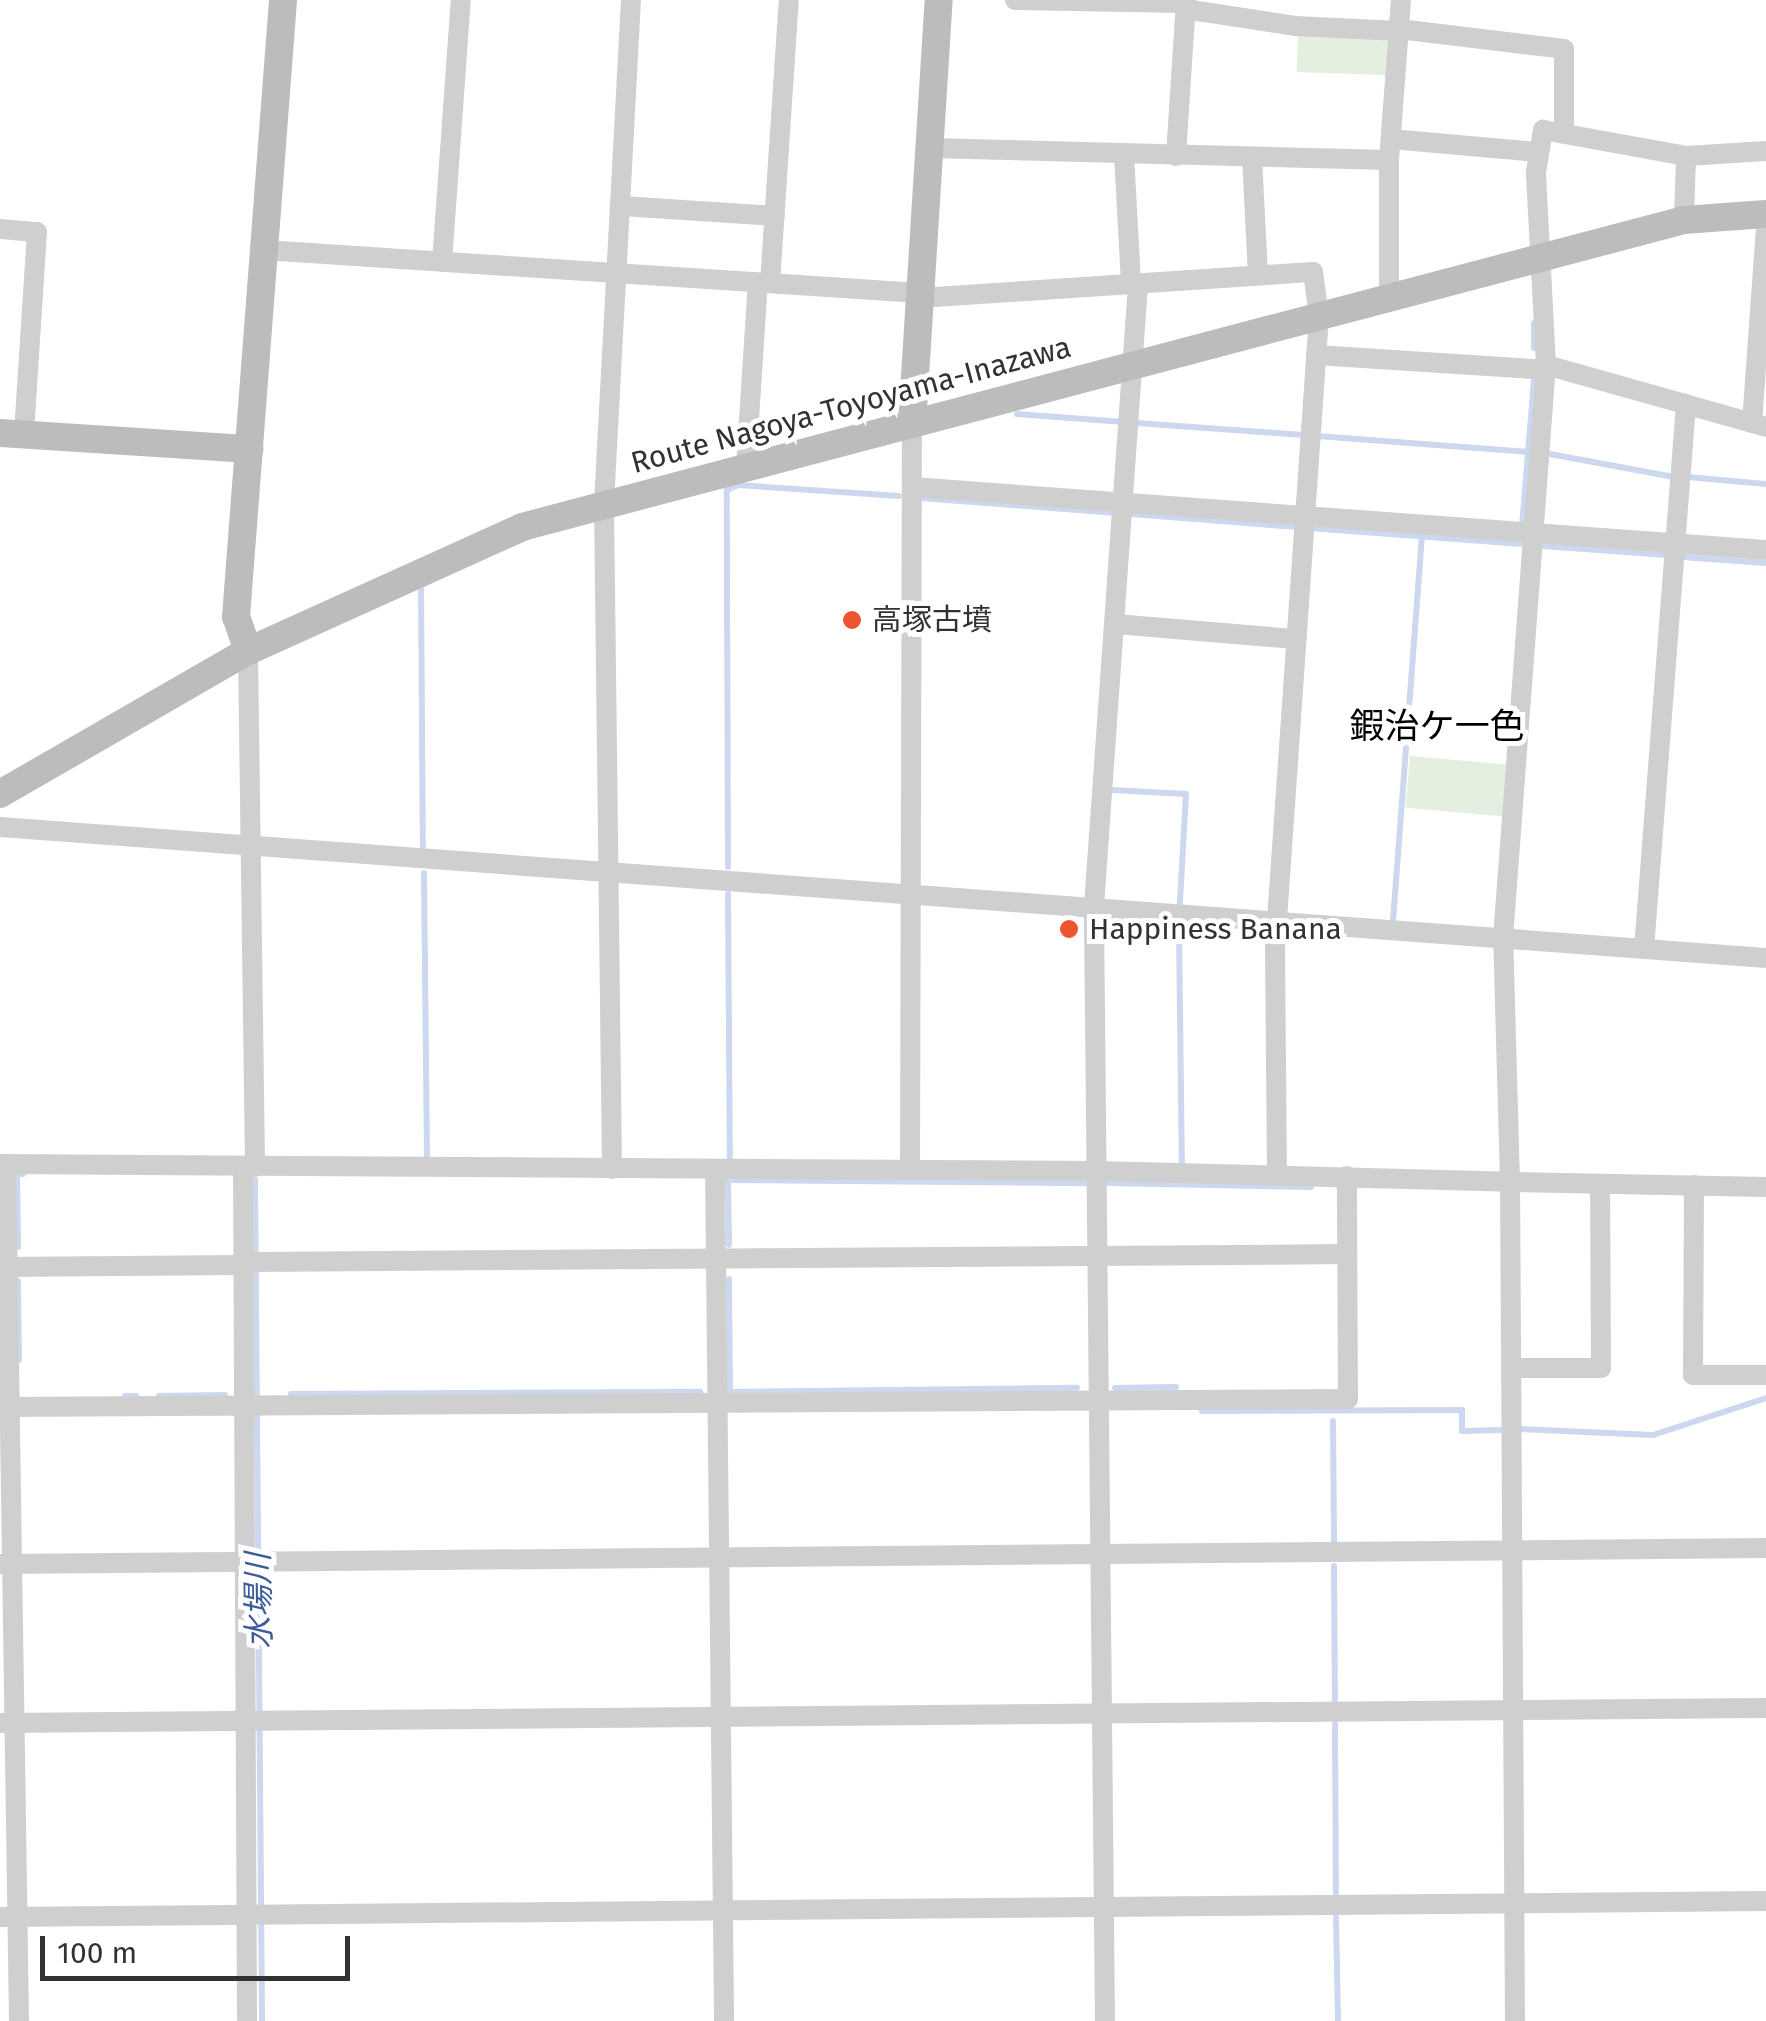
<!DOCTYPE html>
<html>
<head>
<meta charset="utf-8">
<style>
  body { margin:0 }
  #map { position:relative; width:1766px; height:2021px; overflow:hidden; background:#fff; font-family:"Fira Sans","Noto Sans JP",sans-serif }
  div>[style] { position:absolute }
  .green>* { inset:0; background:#e4efe0; transform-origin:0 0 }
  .stream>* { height:6px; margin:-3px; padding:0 3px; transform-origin:3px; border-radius:3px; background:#ccd8ef }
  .street>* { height:20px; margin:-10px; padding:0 10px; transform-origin:10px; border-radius:10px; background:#cfcfcf }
  .secondary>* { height:28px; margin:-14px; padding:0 14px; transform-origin:14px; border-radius:14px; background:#bcbcbc }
  .dots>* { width:28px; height:28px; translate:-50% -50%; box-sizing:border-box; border:5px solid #fff; border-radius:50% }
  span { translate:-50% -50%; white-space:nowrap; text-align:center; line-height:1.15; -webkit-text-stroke:10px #fff; paint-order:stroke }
  .street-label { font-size:30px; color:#323232 }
  .poi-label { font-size:30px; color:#323232 }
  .left { translate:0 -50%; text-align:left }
  .water-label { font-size:32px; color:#3b5b99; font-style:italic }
  .quarter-label { font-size:35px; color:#000 }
  .scale { position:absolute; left:40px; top:1936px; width:310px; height:45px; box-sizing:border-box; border:5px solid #323232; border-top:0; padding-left:12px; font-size:30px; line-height:35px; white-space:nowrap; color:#323232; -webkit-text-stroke:8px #fff; paint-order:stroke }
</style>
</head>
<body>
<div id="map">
  <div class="green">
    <i style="left:1298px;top:33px;width:92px;height:39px;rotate:2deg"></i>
    <i style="left:1410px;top:756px;width:98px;height:52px;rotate:5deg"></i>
  </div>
  <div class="stream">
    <i style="left:1534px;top:323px;width:25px;rotate:90deg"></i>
    <i style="left:1017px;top:414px;width:107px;rotate:4.3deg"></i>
    <i style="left:1137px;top:423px;width:167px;rotate:4.1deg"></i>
    <i style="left:1317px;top:436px;width:212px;rotate:4.3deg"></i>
    <i style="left:1550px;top:454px;width:126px;rotate:10.5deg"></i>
    <i style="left:1688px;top:477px;width:78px;rotate:5.1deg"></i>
    <i style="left:921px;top:498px;width:196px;rotate:4.4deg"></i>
    <i style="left:1131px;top:514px;width:167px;rotate:4.5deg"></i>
    <i style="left:1522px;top:526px;width:146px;rotate:-85.3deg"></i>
    <i style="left:1310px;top:528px;width:213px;rotate:4.3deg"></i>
    <i style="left:1543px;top:546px;width:124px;rotate:4.2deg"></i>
    <i style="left:1682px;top:557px;width:84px;rotate:4.1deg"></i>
    <i style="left:421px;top:583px;width:264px;rotate:89.6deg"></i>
    <i style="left:1112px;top:790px;width:74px;rotate:3.1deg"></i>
    <i style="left:1186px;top:794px;width:109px;rotate:93.2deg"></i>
    <i style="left:728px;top:867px;width:377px;rotate:-90.2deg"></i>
    <i style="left:727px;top:490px;width:12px;rotate:-24deg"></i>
    <i style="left:738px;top:485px;width:161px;rotate:3.9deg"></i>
    <i style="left:424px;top:873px;width:289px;rotate:89.4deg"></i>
    <i style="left:728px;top:894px;width:268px;rotate:89.6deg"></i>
    <i style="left:1393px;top:921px;width:386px;rotate:-85.7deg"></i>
    <i style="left:1179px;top:929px;width:239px;rotate:89.3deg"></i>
    <i style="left:255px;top:1180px;width:841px;rotate:89.52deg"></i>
    <i style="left:1106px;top:1183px;width:205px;rotate:1.1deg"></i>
    <i style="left:729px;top:1245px;width:65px;rotate:-90.9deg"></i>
    <i style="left:728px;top:1180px;width:359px;rotate:0.5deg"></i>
    <i style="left:18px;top:1247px;width:73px;rotate:-90.8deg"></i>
    <i style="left:17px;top:1174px;width:6px"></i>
    <i style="left:729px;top:1279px;width:113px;rotate:89.5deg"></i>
    <i style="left:18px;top:1281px;width:79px;rotate:89.3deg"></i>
    <i style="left:1115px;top:1388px;width:61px;rotate:-0.9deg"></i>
    <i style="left:727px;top:1392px;width:350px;rotate:-0.7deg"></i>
    <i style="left:291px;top:1394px;width:409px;rotate:-0.3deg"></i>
    <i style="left:125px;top:1396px;width:11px"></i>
    <i style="left:159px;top:1396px;width:66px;rotate:-0.9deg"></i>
    <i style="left:1202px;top:1411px;width:260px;rotate:-0.2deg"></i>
    <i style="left:1462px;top:1410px;width:21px;rotate:90deg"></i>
    <i style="left:1462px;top:1431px;width:43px;rotate:-1.3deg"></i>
    <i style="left:1333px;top:1421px;width:120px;rotate:89.5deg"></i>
    <i style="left:1521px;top:1429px;width:132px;rotate:2.6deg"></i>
    <i style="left:1653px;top:1435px;width:119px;rotate:-18.1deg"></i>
    <i style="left:1334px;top:1566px;width:134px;rotate:89.6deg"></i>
    <i style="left:1335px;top:1724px;width:169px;rotate:89.7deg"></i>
    <i style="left:1336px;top:1917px;width:104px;rotate:88.9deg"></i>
  </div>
  <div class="street">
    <i style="left:1015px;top:0;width:171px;rotate:1deg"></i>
    <i style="left:1185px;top:9px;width:111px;rotate:8.8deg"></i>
    <i style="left:1295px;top:26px;width:104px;rotate:2.8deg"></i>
    <i style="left:1399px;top:29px;width:166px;rotate:6.9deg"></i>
    <i style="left:1564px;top:49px;width:82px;rotate:90deg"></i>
    <i style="left:1391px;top:139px;width:148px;rotate:5.1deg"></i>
    <i style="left:929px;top:148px;width:460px;rotate:1.5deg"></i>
    <i style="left:1124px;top:154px;width:130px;rotate:86.9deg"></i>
    <i style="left:1176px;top:156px;width:156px;rotate:-86.3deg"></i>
    <i style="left:1686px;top:156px;width:80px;rotate:-3.6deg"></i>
    <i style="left:1252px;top:157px;width:118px;rotate:87.1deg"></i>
    <i style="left:622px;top:206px;width:153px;rotate:3.7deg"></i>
    <i style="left:0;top:229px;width:37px;rotate:5deg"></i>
    <i style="left:37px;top:232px;width:203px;rotate:93.7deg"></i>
    <i style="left:264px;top:250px;width:657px;rotate:3.75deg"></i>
    <i style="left:442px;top:262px;width:263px;rotate:-85.9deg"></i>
    <i style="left:770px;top:283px;width:284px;rotate:-86.2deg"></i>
    <i style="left:1389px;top:297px;width:137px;rotate:-90deg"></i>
    <i style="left:1389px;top:160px;width:160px;rotate:-85.7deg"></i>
    <i style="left:920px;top:298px;width:394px;rotate:-3.8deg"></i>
    <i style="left:1313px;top:272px;width:44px;rotate:82.2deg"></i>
    <i style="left:1319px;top:316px;width:634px;rotate:93.98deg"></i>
    <i style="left:1275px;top:948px;width:227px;rotate:89.5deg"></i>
    <i style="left:1316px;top:355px;width:230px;rotate:3.7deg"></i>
    <i style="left:1546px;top:365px;width:229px;rotate:15.7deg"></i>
    <i style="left:1752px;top:423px;width:196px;rotate:-85.9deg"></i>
    <i style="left:746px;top:466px;width:184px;rotate:-86.3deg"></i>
    <i style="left:912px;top:487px;width:856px;rotate:4.22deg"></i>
    <i style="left:1116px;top:624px;width:181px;rotate:4.8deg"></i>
    <i style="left:248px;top:651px;width:516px;rotate:89.22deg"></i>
    <i style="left:0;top:827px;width:1771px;rotate:4.24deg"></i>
    <i style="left:1644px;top:949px;width:547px;rotate:-85.59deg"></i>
    <i style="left:0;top:1164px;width:1097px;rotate:0.37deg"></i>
    <i style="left:1097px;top:1171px;width:413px;rotate:1.5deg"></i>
    <i style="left:1510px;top:1182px;width:244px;rotate:-91.6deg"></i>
    <i style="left:1503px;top:938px;width:575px;rotate:-85.71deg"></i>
    <i style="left:1546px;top:365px;width:193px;rotate:-93deg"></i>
    <i style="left:1536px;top:172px;width:43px;rotate:-80.5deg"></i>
    <i style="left:1543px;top:130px;width:145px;rotate:10.3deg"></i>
    <i style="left:1686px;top:156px;width:64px;rotate:91.8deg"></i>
    <i style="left:6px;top:1164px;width:857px;rotate:89.13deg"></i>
    <i style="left:243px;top:1166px;width:855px;rotate:89.73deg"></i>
    <i style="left:612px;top:1169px;width:666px;rotate:-90.69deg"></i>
    <i style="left:604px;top:503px;width:504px;rotate:-86.93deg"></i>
    <i style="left:715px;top:1169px;width:852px;rotate:89.39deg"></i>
    <i style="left:910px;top:1170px;width:746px;rotate:-89.85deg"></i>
    <i style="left:1694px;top:1185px;width:190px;rotate:90.3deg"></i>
    <i style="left:1693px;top:1375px;width:73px"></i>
    <i style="left:242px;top:1262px;width:1105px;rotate:-0.41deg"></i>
    <i style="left:0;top:1267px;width:242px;rotate:-0.5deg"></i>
    <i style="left:1511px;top:1368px;width:90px"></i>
    <i style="left:1601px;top:1368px;width:184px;rotate:-90.3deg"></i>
    <i style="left:0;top:1407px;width:1348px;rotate:-0.34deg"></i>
    <i style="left:1348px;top:1399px;width:223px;rotate:-90.3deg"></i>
    <i style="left:0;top:1564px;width:1766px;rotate:-0.52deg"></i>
    <i style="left:0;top:1723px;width:1766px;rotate:-0.49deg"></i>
    <i style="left:0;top:1917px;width:1766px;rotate:-0.52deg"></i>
    <i style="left:1105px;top:2021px;width:1115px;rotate:-90.57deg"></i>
    <i style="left:1094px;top:906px;width:624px;rotate:-85.95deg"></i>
    <i style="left:1515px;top:2021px;width:839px;rotate:-90.34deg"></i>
    <i style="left:1510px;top:1182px;width:256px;rotate:1.1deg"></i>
  </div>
  <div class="secondary">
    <i style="left:912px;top:424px;width:425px;rotate:-86.4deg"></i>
    <i style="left:0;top:433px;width:250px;rotate:3.7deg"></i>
    <i style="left:248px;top:651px;width:36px;rotate:-109deg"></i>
    <i style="left:236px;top:617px;width:619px;rotate:-85.64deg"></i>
    <i style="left:0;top:794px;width:286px;rotate:-30deg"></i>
    <i style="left:248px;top:651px;width:301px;rotate:-24.3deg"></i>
    <i style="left:522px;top:527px;width:1202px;rotate:-14.8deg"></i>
    <i style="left:1684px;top:220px;width:82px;rotate:-4.2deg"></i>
  </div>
  <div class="dots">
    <i style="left:852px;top:620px;background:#ed5430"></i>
    <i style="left:1069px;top:929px;background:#ed5430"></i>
  </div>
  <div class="street-label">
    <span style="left:851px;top:405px;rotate:-15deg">Route Nagoya-Toyoyama-Inazawa</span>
  </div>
  <div class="poi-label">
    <span class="left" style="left:872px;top:620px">高塚古墳</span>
    <span class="left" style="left:1089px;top:929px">Happiness Banana</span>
  </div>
  <div class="water-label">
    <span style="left:259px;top:1601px;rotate:-91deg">水場川</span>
  </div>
  <div class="quarter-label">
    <span style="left:1437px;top:726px">鍜治ケ一色</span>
  </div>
  <div class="scale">100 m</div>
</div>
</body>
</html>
